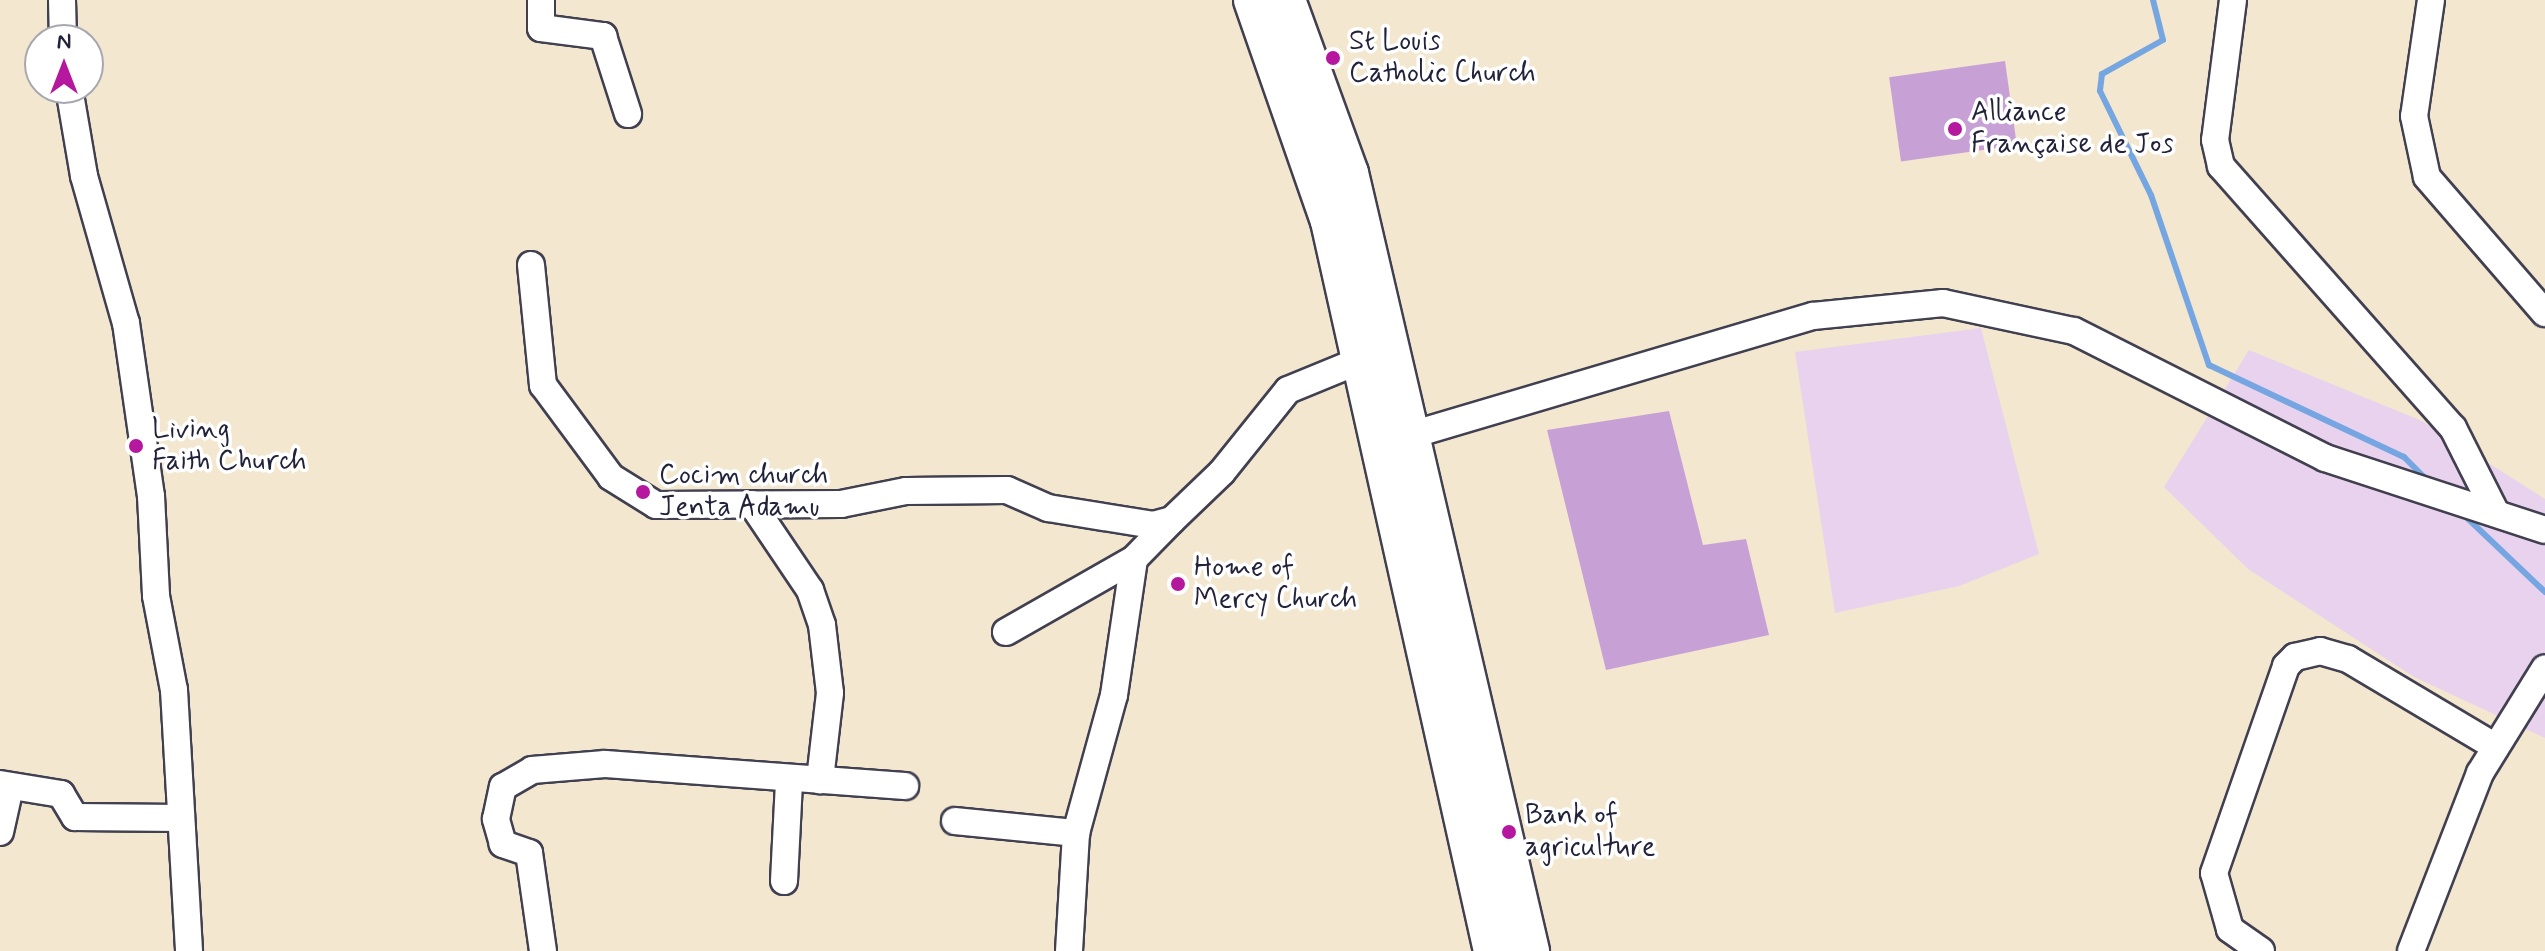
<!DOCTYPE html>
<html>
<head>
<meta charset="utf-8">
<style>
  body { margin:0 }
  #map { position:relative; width:2545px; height:951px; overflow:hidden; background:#f3e7d0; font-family:Mynerve,sans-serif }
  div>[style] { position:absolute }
  .built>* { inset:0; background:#e9d2ed }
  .stream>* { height:6px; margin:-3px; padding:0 3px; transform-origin:3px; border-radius:3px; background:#76a6e1 }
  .building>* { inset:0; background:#c7a1d6; transform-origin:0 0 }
  .roads { filter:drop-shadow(2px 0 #414051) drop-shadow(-2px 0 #414051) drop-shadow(0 2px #414051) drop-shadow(0 -2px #414051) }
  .minor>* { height:26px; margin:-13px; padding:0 13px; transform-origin:13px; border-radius:13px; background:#fff }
  .highway>* { height:38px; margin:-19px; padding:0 19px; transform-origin:19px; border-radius:19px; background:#fff }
  .dots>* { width:22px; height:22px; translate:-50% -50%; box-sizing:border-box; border:4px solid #fff; border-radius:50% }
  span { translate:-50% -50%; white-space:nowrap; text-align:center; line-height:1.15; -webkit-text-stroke:7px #fff; paint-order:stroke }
  .poi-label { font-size:28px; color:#22223b }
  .left { translate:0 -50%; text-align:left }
  .north { position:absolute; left:24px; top:24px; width:80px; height:80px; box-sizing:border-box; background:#fff; border:2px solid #a7a7b1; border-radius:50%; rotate:0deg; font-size:22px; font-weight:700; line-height:32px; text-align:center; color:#22223b }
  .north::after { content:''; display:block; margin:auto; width:28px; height:36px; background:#b5179e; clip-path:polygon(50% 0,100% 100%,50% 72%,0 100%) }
</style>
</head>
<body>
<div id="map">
  <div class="built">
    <i style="clip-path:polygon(1981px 328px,2039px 554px,1959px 586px,1835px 613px,1795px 352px)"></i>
    <i style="clip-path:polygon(2249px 350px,2422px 421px,2545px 499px,2545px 738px,2414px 677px,2248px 569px,2164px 487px)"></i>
  </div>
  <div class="stream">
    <i style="left:2153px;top:0;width:41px;rotate:76deg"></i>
    <i style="left:2163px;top:40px;width:70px;rotate:150.9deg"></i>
    <i style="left:2102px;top:74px;width:17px;rotate:97deg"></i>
    <i style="left:2100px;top:91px;width:116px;rotate:63.9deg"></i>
    <i style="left:2151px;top:195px;width:180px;rotate:71.2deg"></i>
    <i style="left:2209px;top:365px;width:216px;rotate:25.3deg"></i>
    <i style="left:2404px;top:457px;width:35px;rotate:45deg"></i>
    <i style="left:2464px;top:515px;width:112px;rotate:43.5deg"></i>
  </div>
  <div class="building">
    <i style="left:2005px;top:61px;width:85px;height:117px;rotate:82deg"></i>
    <i style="clip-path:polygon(1669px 411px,1703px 545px,1746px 539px,1769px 635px,1606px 670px,1547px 430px)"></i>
  </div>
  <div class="roads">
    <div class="minor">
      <i style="left:62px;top:0;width:40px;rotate:88.6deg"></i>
      <i style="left:541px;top:0;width:28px;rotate:90deg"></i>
      <i style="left:541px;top:28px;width:63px;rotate:7.4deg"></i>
      <i style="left:603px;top:36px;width:82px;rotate:72.2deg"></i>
      <i style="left:2233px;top:0;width:141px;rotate:97.3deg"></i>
      <i style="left:2215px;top:140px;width:27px;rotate:77deg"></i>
      <i style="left:2221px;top:166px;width:350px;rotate:48.5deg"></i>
      <i style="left:2453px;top:428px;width:91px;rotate:63.2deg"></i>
      <i style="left:2431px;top:0;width:117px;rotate:98.3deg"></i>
      <i style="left:2414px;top:116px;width:62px;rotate:78deg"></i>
      <i style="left:2427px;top:177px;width:180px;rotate:49.1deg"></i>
      <i style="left:69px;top:88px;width:89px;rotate:80.3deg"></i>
      <i style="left:84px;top:176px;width:153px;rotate:74.1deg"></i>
      <i style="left:126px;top:323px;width:175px;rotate:81.8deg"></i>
      <i style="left:151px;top:496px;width:100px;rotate:87.1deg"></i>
      <i style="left:156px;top:596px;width:96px;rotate:79.2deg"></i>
      <i style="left:174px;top:690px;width:261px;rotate:86.7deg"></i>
      <i style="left:531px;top:265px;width:121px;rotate:84.3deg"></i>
      <i style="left:543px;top:385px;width:114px;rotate:53.5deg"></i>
      <i style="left:611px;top:477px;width:53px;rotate:31.9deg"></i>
      <i style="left:656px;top:505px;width:185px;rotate:-0.3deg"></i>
      <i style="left:841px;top:504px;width:66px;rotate:-11.3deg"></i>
      <i style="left:906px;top:491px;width:101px;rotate:-0.6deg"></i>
      <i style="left:1007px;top:490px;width:45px;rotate:23.7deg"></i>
      <i style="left:1048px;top:508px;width:106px;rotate:9.2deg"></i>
      <i style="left:1153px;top:525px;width:20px;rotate:-15deg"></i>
      <i style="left:1172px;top:520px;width:69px;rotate:-43.8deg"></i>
      <i style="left:1222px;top:472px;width:105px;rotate:-51.2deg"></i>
      <i style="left:1288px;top:390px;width:79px;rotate:-22.3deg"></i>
      <i style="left:1411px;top:435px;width:419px;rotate:-16.5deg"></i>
      <i style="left:1813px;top:316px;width:131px;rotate:-5.7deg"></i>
      <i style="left:1943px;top:303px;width:134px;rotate:12.1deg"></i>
      <i style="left:2074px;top:331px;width:281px;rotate:26.8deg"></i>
      <i style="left:2325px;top:458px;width:231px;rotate:18.1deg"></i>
      <i style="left:752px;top:504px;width:104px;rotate:56deg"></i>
      <i style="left:810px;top:590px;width:37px;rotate:71deg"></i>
      <i style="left:822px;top:625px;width:68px;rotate:83.3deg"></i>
      <i style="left:830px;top:693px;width:88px;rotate:96.6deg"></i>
      <i style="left:1006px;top:632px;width:147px;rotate:-29.7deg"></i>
      <i style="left:1134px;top:559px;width:54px;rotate:-45.7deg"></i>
      <i style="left:0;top:784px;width:62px;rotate:9.3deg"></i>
      <i style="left:61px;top:794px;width:27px;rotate:59deg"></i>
      <i style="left:75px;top:817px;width:106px;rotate:0.5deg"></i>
      <i style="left:955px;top:821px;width:122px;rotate:5.7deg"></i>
      <i style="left:0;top:832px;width:46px;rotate:-77.5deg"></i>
      <i style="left:784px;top:881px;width:99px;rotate:-87.1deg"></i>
      <i style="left:543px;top:951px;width:99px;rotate:-98.1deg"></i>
      <i style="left:529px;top:853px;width:28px;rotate:-161deg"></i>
      <i style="left:503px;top:844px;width:26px;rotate:-106deg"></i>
      <i style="left:496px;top:819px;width:33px;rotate:-78deg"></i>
      <i style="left:503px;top:787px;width:34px;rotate:-30deg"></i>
      <i style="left:532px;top:770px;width:73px;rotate:-4.7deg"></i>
      <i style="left:605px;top:764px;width:301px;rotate:4.2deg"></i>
      <i style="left:1069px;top:951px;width:118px;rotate:-86.6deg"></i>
      <i style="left:1076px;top:833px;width:143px;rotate:-74.6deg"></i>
      <i style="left:1114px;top:695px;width:137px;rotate:-81.6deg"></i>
      <i style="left:2261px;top:951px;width:38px;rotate:-145deg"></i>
      <i style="left:2230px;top:929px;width:58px;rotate:-105.9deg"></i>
      <i style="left:2214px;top:873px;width:219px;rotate:-70.8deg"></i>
      <i style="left:2286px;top:666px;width:13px;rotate:-45deg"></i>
      <i style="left:2295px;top:657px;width:26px;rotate:-13deg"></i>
      <i style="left:2320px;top:651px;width:29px;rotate:16deg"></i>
      <i style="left:2348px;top:659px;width:170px;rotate:30.8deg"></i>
      <i style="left:2411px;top:951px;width:191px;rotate:-68.8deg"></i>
      <i style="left:2480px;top:773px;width:123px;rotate:-58.2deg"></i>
    </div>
    <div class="highway">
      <i style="left:1253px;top:0;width:234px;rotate:70.8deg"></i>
      <i style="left:1330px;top:221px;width:748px;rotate:77.41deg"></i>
      <i style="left:1286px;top:0;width:184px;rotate:70deg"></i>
      <i style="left:1349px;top:173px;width:799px;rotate:76.9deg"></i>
    </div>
  </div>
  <div class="dots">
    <i style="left:1333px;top:58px;background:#b5179e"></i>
    <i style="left:1955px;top:129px;background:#b5179e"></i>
    <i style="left:136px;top:446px;background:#b5179e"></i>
    <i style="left:643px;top:492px;background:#b5179e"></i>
    <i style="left:1178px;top:584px;background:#b5179e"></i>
    <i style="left:1509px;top:832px;background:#b5179e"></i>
  </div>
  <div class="poi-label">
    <span class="left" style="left:1349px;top:58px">St Louis<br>Catholic Church</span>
    <span class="left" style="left:1971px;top:129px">Alliance<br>Française de Jos</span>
    <span class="left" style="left:152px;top:446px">Living<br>Faith Church</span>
    <span class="left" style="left:659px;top:492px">Cocim church<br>Jenta Adamu</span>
    <span class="left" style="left:1194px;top:584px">Home of<br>Mercy Church</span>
    <span class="left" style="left:1525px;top:832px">Bank of<br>agriculture</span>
  </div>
  <div class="north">N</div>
</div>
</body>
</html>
